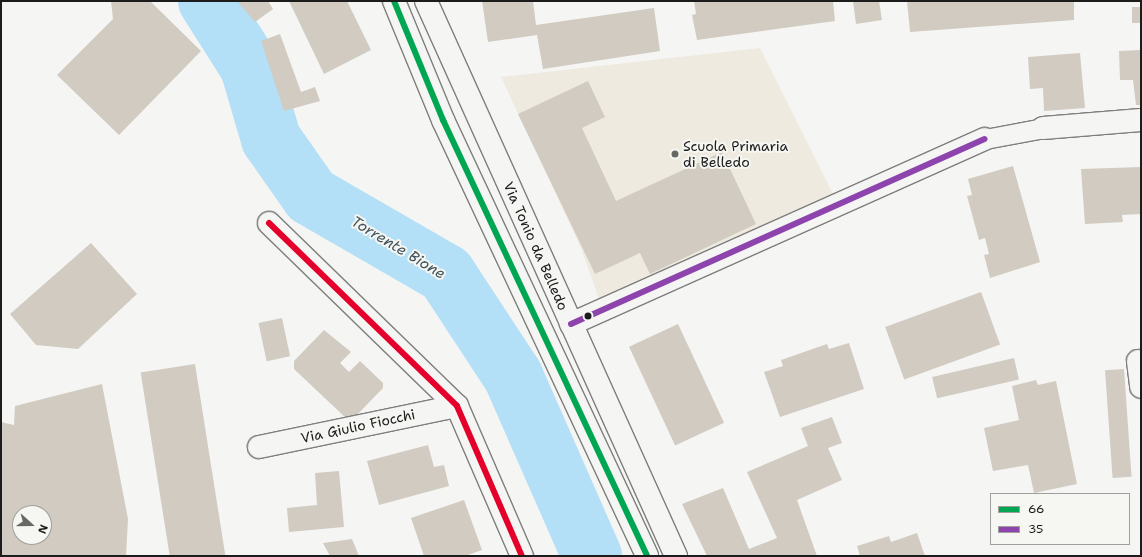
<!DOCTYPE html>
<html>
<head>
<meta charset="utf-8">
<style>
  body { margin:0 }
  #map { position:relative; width:1142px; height:557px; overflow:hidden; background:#f5f5f3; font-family:"Shantell Sans",sans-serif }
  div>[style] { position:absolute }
  .built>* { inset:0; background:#eeeae0 }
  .river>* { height:60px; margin:-30px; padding:0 30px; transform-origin:30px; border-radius:30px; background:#b3dff7 }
  .building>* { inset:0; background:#d1cbc2; transform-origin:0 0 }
  .roads { filter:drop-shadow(1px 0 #7e7e7d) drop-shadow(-1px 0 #7e7e7d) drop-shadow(0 1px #7e7e7d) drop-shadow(0 -1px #7e7e7d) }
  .pedestrian>* { height:19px; margin:-9.5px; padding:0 9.5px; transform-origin:9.5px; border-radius:9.5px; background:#f5f5f3 }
  .minor>* { height:22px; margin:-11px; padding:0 11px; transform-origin:11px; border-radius:11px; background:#f5f5f3 }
  .secondary>* { height:22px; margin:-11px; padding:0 11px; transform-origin:11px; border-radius:11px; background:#f5f5f3 }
  .bus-1>* { height:6px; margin:-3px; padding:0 3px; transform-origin:3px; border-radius:3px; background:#00a651 }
  .bus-2>* { height:6px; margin:-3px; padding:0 3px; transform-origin:3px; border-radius:3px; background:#8e44ad }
  .bus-3>* { height:6px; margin:-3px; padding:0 3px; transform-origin:3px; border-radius:3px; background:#e4002b }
  .dots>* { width:11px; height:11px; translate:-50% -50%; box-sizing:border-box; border:2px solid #f6f6f2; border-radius:50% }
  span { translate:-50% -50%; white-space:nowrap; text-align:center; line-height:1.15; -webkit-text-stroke:4px #f6f6f2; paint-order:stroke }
  .poi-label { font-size:14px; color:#1c1c1c }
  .left { translate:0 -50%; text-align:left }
  .street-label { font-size:14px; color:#1c1c1c }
  .water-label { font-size:15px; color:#41545e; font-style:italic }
  .frame { position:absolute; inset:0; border:2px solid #1c1c1c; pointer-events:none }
  .legend { position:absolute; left:990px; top:493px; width:140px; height:52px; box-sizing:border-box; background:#f6f6f2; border:1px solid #9f9f9c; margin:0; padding:5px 7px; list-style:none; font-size:12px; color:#1c1c1c }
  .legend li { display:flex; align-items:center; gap:8px; height:20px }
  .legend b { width:20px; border:1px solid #9f9f9c }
  .north { position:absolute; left:12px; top:505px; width:40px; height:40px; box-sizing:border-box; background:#f6f6f2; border:1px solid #9f9f9c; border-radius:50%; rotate:111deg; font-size:11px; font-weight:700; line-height:16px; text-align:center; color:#1c1c1c }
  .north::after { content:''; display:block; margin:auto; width:14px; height:18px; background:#686867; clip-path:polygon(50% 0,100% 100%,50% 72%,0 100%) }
</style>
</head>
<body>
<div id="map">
  <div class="built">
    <i style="clip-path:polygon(760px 48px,833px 194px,599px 299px,581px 248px,501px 77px)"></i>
  </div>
  <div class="river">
    <i style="left:208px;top:1px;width:78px;rotate:57.5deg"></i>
    <i style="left:250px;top:67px;width:75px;rotate:73.7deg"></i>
    <i style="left:271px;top:139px;width:70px;rotate:54.9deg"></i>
    <i style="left:311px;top:196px;width:156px;rotate:30deg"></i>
    <i style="left:446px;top:274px;width:122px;rotate:56.7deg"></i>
    <i style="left:513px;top:376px;width:197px;rotate:66.3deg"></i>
  </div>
  <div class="building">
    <i style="clip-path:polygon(111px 1px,150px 1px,201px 51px,119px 135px,57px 75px,113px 19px)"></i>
    <i style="clip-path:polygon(237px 1px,268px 1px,273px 9px,255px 22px)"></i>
    <i style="clip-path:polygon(289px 1px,347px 1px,371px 50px,324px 74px)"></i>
    <i style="clip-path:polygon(482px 1px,533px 1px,536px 25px,654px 8px,660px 51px,543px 69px,537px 35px,488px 42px)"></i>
    <i style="clip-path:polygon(694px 1px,833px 1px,835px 21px,697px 40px,692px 15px,696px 14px)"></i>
    <i style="clip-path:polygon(853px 1px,879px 1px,882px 20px,856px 24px)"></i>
    <i style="clip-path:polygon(907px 1px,1074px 1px,1074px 20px,910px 32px)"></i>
    <i style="left:1132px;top:7px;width:9px;height:16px"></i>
    <i style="clip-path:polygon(280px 34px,301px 92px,315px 87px,320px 101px,284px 111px,261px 41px)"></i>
    <i style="clip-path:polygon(1141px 50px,1141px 105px,1136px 105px,1133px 80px,1120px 80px,1119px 51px)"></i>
    <i style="clip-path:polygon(1080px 53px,1085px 108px,1044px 111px,1043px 88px,1030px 89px,1028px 57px)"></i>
    <i style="clip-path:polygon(588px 81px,605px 117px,582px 128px,616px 201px,722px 152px,756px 224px,650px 274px,640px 253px,595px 274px,518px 114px)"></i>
    <i style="clip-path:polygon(1013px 166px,1040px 262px,990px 278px,984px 255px,989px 254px,985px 238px,979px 240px,967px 196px,972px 195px,968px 179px)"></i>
    <i style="clip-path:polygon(1141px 167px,1141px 214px,1122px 215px,1123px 222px,1085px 224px,1081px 169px)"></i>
    <i style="clip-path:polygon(91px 243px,137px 294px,78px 349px,36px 345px,10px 314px)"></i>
    <i style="left:981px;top:292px;width:56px;height:102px;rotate:70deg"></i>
    <i style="left:282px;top:318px;width:39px;height:24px;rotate:78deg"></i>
    <i style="left:678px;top:324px;width:109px;height:54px;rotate:65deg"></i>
    <i style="clip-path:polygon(324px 330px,351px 352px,340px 363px,349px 372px,360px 361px,383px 383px,383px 388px,353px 419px,347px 419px,294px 369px,294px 361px)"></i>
    <i style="clip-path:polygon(849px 343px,864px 389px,780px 417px,764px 372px,783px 366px,781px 360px,827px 344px,829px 349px)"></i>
    <i style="left:1014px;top:358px;width:22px;height:84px;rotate:77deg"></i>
    <i style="left:195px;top:364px;width:195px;height:55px;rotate:81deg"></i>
    <i style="left:1124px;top:369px;width:108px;height:19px;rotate:86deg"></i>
    <i style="clip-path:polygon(1036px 380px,1038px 385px,1056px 381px,1077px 484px,1034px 493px,1028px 465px,993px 471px,984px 428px,1019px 420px,1012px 386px)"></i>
    <i style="clip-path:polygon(evenodd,102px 384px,128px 519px,126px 556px,1px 556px,1px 422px,14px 425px,15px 406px,102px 384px,20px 513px,44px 513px,44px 537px,20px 537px,20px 513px)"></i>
    <i style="clip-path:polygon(832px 417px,842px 443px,828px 448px,842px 480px,797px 500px,817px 556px,707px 556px,682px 504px,723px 488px,749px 549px,777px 538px,747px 472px,808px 446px,801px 428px)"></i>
    <i style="clip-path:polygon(428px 445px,434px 467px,444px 465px,449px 486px,379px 505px,367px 461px)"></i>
    <i style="clip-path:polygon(339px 471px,344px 527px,289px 532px,287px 508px,317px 505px,315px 473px)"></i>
    <i style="clip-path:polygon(464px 500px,482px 550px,465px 556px,424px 556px,411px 518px)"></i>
    <i style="clip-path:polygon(917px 533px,925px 556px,860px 556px,857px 546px,889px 536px,891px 542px)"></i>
    <i style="clip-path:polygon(352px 539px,359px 556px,330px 556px,323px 543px)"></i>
  </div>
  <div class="roads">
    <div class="pedestrian">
      <i style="left:985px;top:139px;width:59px;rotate:-10.7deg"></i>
    </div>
    <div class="minor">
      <i style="left:1043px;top:128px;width:98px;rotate:-4.7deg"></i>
      <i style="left:269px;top:223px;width:262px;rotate:44.2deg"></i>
      <i style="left:457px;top:406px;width:163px;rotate:66.6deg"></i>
      <i style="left:571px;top:324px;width:453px;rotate:-24.1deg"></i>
      <i style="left:1138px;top:361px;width:26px;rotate:83deg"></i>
      <i style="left:259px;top:447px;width:202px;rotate:-11.7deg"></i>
    </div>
    <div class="secondary">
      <i style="left:394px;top:1px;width:129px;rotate:67.6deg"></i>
      <i style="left:443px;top:120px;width:481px;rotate:64.9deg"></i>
      <i style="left:426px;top:1px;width:609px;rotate:65.75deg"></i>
    </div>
  </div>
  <div class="bus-1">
    <i style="left:394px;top:1px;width:129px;rotate:67.6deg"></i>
    <i style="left:443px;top:120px;width:481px;rotate:64.9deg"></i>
  </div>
  <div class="bus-2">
    <i style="left:571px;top:324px;width:453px;rotate:-24.1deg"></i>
  </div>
  <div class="bus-3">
    <i style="left:269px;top:223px;width:262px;rotate:44.2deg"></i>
    <i style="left:457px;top:406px;width:163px;rotate:66.6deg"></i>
  </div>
  <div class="dots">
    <i style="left:675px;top:154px;background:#686867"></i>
    <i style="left:588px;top:316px;background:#1c1c1c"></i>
  </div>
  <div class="poi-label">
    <span class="left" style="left:683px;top:154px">Scuola Primaria<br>di Belledo</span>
  </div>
  <div class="street-label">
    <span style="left:536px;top:246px;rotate:66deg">Via Tonio da Belledo</span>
    <span style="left:358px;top:426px;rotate:-12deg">Via Giulio Fiocchi</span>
  </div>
  <div class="water-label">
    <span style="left:398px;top:248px;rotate:31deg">Torrente Bione</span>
  </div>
  <div class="frame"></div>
  <ul class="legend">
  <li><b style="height:5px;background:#00a651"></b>66</li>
  <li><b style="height:5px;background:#8e44ad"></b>35</li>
  </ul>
  <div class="north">N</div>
</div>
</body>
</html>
